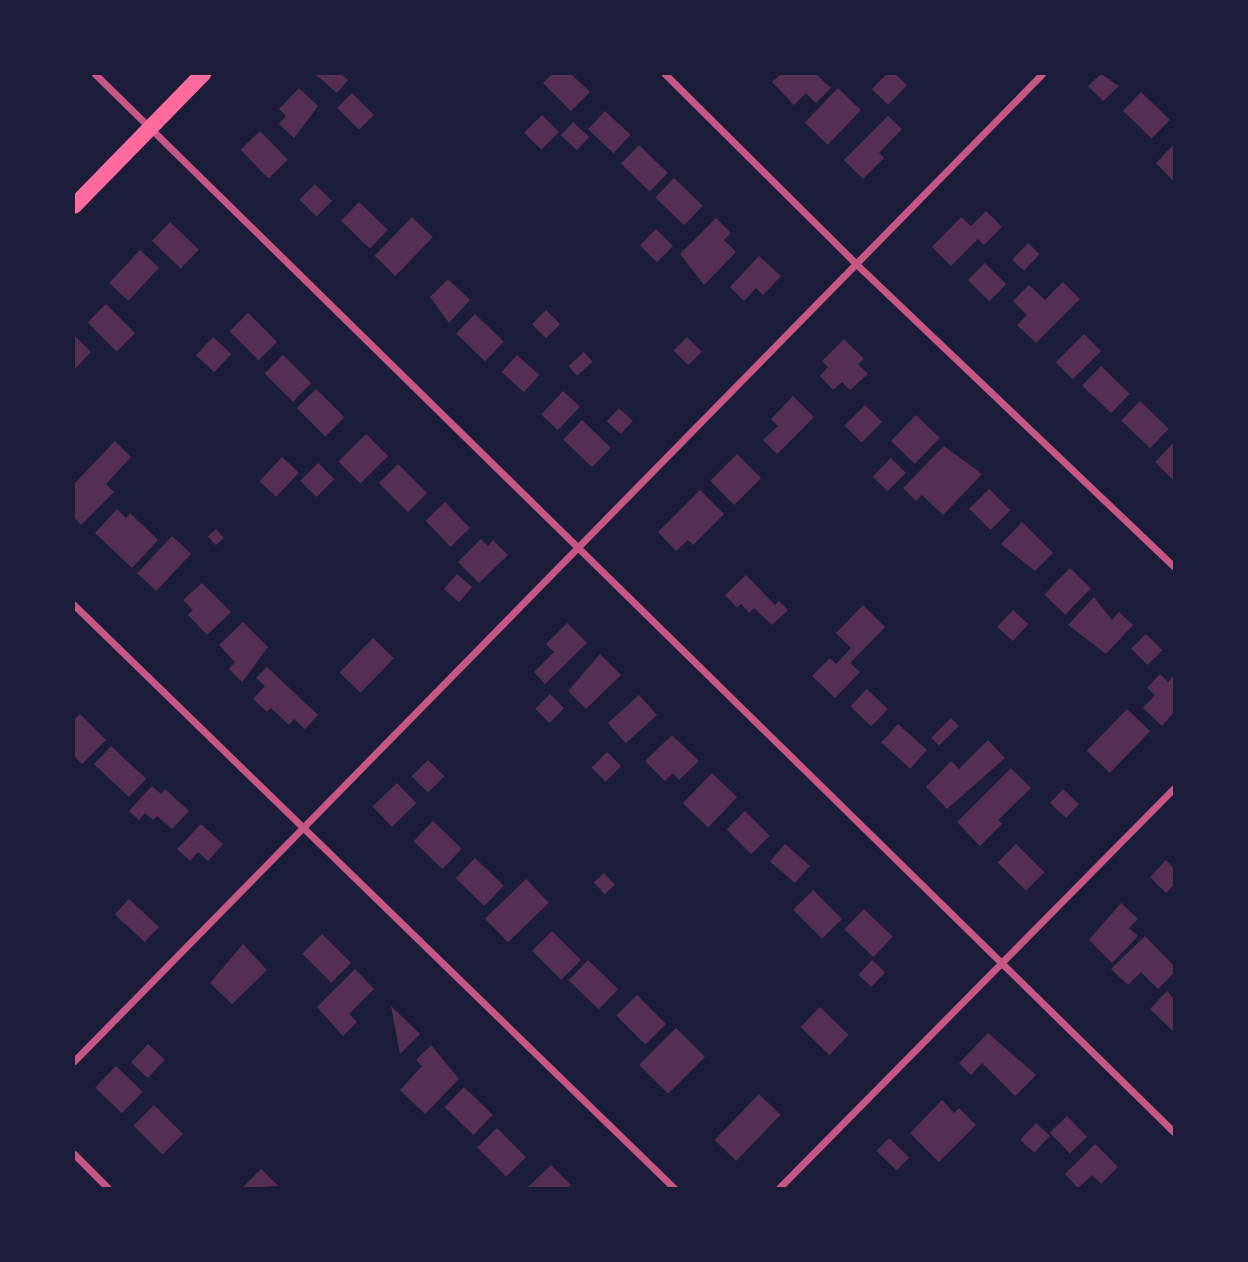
<!DOCTYPE html>
<html>
<head>
<meta charset="utf-8">
<style>
  body { margin:0 }
  #map { position:relative; width:1248px; height:1262px; overflow:hidden; background:#1b1b3a; font-family:"Titillium Web",sans-serif }
  div>[style] { position:absolute }
  .building>* { inset:0; background:#542f53; transform-origin:0 0 }
  .minor>* { height:7px; margin:-3.5px; padding:0 3.5px; transform-origin:3.5px; border-radius:3.5px; background:#c65784 }
  .primary>* { height:16px; margin:-8px; padding:0 8px; transform-origin:8px; border-radius:8px; background:#ff6b9d }
  span { translate:-50% -50%; white-space:nowrap; text-align:center; line-height:1.15; -webkit-text-stroke:7px #1b1b3a; paint-order:stroke }
  .frame { position:absolute; inset:0; border:75px solid #1b1b3a; pointer-events:none }
</style>
</head>
<body>
<div id="map">
  <div class="building">
    <i style="clip-path:polygon(315px 74px,341px 74px,348px 80px,337px 93px)"></i>
    <i style="clip-path:polygon(552px 74px,571px 74px,590px 92px,571px 111px,543px 83px)"></i>
    <i style="clip-path:polygon(781px 74px,816px 74px,831px 88px,816px 103px,806px 93px,794px 105px,772px 82px)"></i>
    <i style="clip-path:polygon(887px 74px,895px 74px,907px 85px,888px 105px,872px 89px)"></i>
    <i style="clip-path:polygon(1101px 74px,1119px 86px,1103px 101px,1088px 86px)"></i>
    <i style="clip-path:polygon(299px 88px,318px 106px,294px 138px,279px 124px,286px 116px,279px 109px)"></i>
    <i style="left:838px;top:88px;width:32px;height:48px;rotate:44deg"></i>
    <i style="left:1141px;top:92px;width:40px;height:26px;rotate:44deg"></i>
    <i style="left:352px;top:93px;width:31px;height:21px;rotate:45deg"></i>
    <i style="left:605px;top:111px;width:35px;height:25px;rotate:43deg"></i>
    <i style="left:542px;top:115px;width:24px;height:25px;rotate:45deg"></i>
    <i style="clip-path:polygon(888px 116px,902px 129px,879px 153px,884px 158px,863px 179px,844px 160px)"></i>
    <i style="left:573px;top:122px;width:22px;height:18px;rotate:43deg"></i>
    <i style="left:260px;top:131px;width:40px;height:27px;rotate:46deg"></i>
    <i style="clip-path:polygon(1174px 144px,1174px 182px,1156px 163px)"></i>
    <i style="left:639px;top:145px;width:40px;height:26px;rotate:44deg"></i>
    <i style="left:674px;top:178px;width:40px;height:27px;rotate:44deg"></i>
    <i style="left:315px;top:184px;width:24px;height:22px;rotate:45deg"></i>
    <i style="left:359px;top:202px;width:40px;height:26px;rotate:44deg"></i>
    <i style="clip-path:polygon(986px 211px,1002px 227px,984px 245px,978px 239px,951px 266px,932px 247px,961px 217px,971px 226px)"></i>
    <i style="left:412px;top:217px;width:29px;height:54px;rotate:44deg"></i>
    <i style="clip-path:polygon(716px 218px,731px 233px,724px 240px,736px 252px,704px 285px,680px 254px)"></i>
    <i style="left:170px;top:222px;width:40px;height:26px;rotate:44deg"></i>
    <i style="left:656px;top:229px;width:24px;height:23px;rotate:45deg"></i>
    <i style="left:1028px;top:243px;width:16px;height:23px;rotate:43deg"></i>
    <i style="left:140px;top:250px;width:26px;height:45px;rotate:43deg"></i>
    <i style="clip-path:polygon(759px 256px,781px 276px,763px 295px,756px 288px,744px 301px,730px 287px)"></i>
    <i style="left:985px;top:263px;width:30px;height:24px;rotate:45deg"></i>
    <i style="clip-path:polygon(448px 279px,470px 300px,449px 323px,430px 297px)"></i>
    <i style="clip-path:polygon(1063px 282px,1080px 299px,1036px 343px,1017px 325px,1027px 315px,1013px 301px,1029px 285px,1045px 300px)"></i>
    <i style="left:106px;top:304px;width:41px;height:26px;rotate:45deg"></i>
    <i style="left:546px;top:310px;width:20px;height:20px;rotate:45deg"></i>
    <i style="left:248px;top:313px;width:41px;height:26px;rotate:45deg"></i>
    <i style="left:475px;top:314px;width:40px;height:27px;rotate:44deg"></i>
    <i style="left:1084px;top:334px;width:24px;height:40px;rotate:45deg"></i>
    <i style="clip-path:polygon(74px 335px,91px 352px,74px 370px)"></i>
    <i style="left:213px;top:337px;width:25px;height:25px;rotate:43deg"></i>
    <i style="left:687px;top:337px;width:21px;height:19px;rotate:45deg"></i>
    <i style="clip-path:polygon(844px 339px,864px 359px,858px 364px,868px 374px,850px 390px,842px 382px,833px 390px,820px 376px,828px 367px,822px 361px)"></i>
    <i style="left:584px;top:352px;width:13px;height:21px;rotate:48deg"></i>
    <i style="left:283px;top:355px;width:40px;height:26px;rotate:45deg"></i>
    <i style="left:517px;top:355px;width:30px;height:23px;rotate:42deg"></i>
    <i style="left:1101px;top:366px;width:40px;height:27px;rotate:44deg"></i>
    <i style="left:316px;top:389px;width:40px;height:27px;rotate:45deg"></i>
    <i style="left:563px;top:391px;width:23px;height:32px;rotate:43deg"></i>
    <i style="clip-path:polygon(793px 396px,814px 417px,777px 454px,763px 440px,778px 426px,771px 419px)"></i>
    <i style="left:1140px;top:401px;width:40px;height:27px;rotate:44deg"></i>
    <i style="left:865px;top:405px;width:24px;height:29px;rotate:45deg"></i>
    <i style="left:619px;top:408px;width:19px;height:18px;rotate:43deg"></i>
    <i style="left:916px;top:415px;width:33px;height:36px;rotate:44deg"></i>
    <i style="left:582px;top:420px;width:40px;height:27px;rotate:44deg"></i>
    <i style="left:366px;top:434px;width:31px;height:39px;rotate:45deg"></i>
    <i style="clip-path:polygon(115px 441px,131px 457px,106px 484px,114px 492px,81px 525px,74px 517px,74px 484px)"></i>
    <i style="clip-path:polygon(1174px 442px,1174px 481px,1155px 462px)"></i>
    <i style="clip-path:polygon(944px 446px,982px 474px,943px 515px,922px 495px,916px 501px,903px 488px)"></i>
    <i style="left:737px;top:454px;width:34px;height:38px;rotate:45deg"></i>
    <i style="left:282px;top:457px;width:23px;height:33px;rotate:43deg"></i>
    <i style="left:891px;top:458px;width:21px;height:26px;rotate:45deg"></i>
    <i style="left:318px;top:463px;width:23px;height:25px;rotate:45deg"></i>
    <i style="left:398px;top:464px;width:41px;height:27px;rotate:45deg"></i>
    <i style="left:989px;top:489px;width:30px;height:28px;rotate:45deg"></i>
    <i style="clip-path:polygon(700px 490px,724px 514px,693px 545px,688px 540px,676px 551px,658px 532px)"></i>
    <i style="left:445px;top:502px;width:36px;height:27px;rotate:46deg"></i>
    <i style="clip-path:polygon(117px 509px,126px 518px,130px 513px,158px 540px,132px 568px,95px 533px)"></i>
    <i style="clip-path:polygon(1022px 522px,1053px 553px,1035px 571px,1001px 544px)"></i>
    <i style="left:216px;top:529px;width:12px;height:11px;rotate:48deg"></i>
    <i style="left:172px;top:536px;width:26px;height:51px;rotate:43deg"></i>
    <i style="clip-path:polygon(481px 539px,488px 546px,493px 540px,508px 555px,479px 583px,458px 562px)"></i>
    <i style="left:1070px;top:568px;width:29px;height:37px;rotate:44deg"></i>
    <i style="left:457px;top:574px;width:20px;height:20px;rotate:41deg"></i>
    <i style="clip-path:polygon(746px 575px,775px 605px,779px 601px,788px 610px,772px 625px,754px 608px,749px 613px,741px 604px,737px 608px,725px 595px)"></i>
    <i style="clip-path:polygon(202px 583px,231px 612px,207px 635px,188px 615px,193px 610px,183px 600px)"></i>
    <i style="clip-path:polygon(1094px 597px,1112px 620px,1119px 612px,1133px 625px,1106px 654px,1068px 625px)"></i>
    <i style="clip-path:polygon(863px 605px,885px 627px,850px 663px,860px 672px,835px 698px,812px 676px,830px 658px,836px 664px,851px 648px,836px 633px)"></i>
    <i style="left:1013px;top:610px;width:21px;height:23px;rotate:43deg"></i>
    <i style="clip-path:polygon(243px 622px,268px 647px,242px 682px,229px 669px,235px 662px,219px 645px)"></i>
    <i style="clip-path:polygon(567px 623px,587px 643px,545px 684px,534px 672px,554px 652px,546px 644px)"></i>
    <i style="left:1146px;top:634px;width:23px;height:21px;rotate:45deg"></i>
    <i style="left:373px;top:638px;width:29px;height:48px;rotate:44deg"></i>
    <i style="clip-path:polygon(600px 654px,621px 675px,586px 709px,568px 691px)"></i>
    <i style="clip-path:polygon(267px 667px,318px 715px,305px 729px,294px 719px,289px 725px,271px 708px,267px 712px,253px 699px,265px 686px,256px 678px)"></i>
    <i style="clip-path:polygon(1160px 674px,1168px 682px,1174px 675px,1174px 712px,1162px 726px,1143px 708px,1155px 695px,1147px 688px)"></i>
    <i style="left:867px;top:689px;width:29px;height:24px;rotate:44deg"></i>
    <i style="left:550px;top:694px;width:20px;height:21px;rotate:45deg"></i>
    <i style="left:639px;top:695px;width:27px;height:42px;rotate:48deg"></i>
    <i style="left:1127px;top:709px;width:32px;height:58px;rotate:44deg"></i>
    <i style="clip-path:polygon(80px 714px,106px 740px,82px 764px,74px 756px,74px 720px)"></i>
    <i style="left:951px;top:718px;width:11px;height:28px;rotate:45deg"></i>
    <i style="left:898px;top:724px;width:39px;height:25px;rotate:42deg"></i>
    <i style="clip-path:polygon(672px 735px,699px 761px,679px 780px,673px 773px,665px 781px,645px 761px)"></i>
    <i style="clip-path:polygon(988px 740px,1005px 758px,947px 809px,926px 787px,951px 761px,959px 769px)"></i>
    <i style="left:111px;top:746px;width:48px;height:25px;rotate:43deg"></i>
    <i style="left:607px;top:752px;width:20px;height:22px;rotate:45deg"></i>
    <i style="left:428px;top:760px;width:23px;height:23px;rotate:45deg"></i>
    <i style="clip-path:polygon(1011px 768px,1031px 788px,998px 820px,1002px 824px,980px 846px,957px 822px)"></i>
    <i style="left:712px;top:773px;width:35px;height:42px;rotate:44deg"></i>
    <i style="left:397px;top:783px;width:28px;height:34px;rotate:46deg"></i>
    <i style="clip-path:polygon(152px 786px,161px 794px,165px 789px,189px 811px,172px 829px,157px 816px,153px 820px,145px 813px,139px 820px,129px 811px)"></i>
    <i style="left:1063px;top:789px;width:22px;height:19px;rotate:43deg"></i>
    <i style="left:745px;top:811px;width:35px;height:26px;rotate:45deg"></i>
    <i style="left:433px;top:821px;width:40px;height:28px;rotate:44deg"></i>
    <i style="clip-path:polygon(201px 824px,223px 844px,208px 861px,198px 852px,190px 861px,177px 849px)"></i>
    <i style="left:785px;top:844px;width:33px;height:23px;rotate:41deg"></i>
    <i style="left:1016px;top:844px;width:40px;height:26px;rotate:45deg"></i>
    <i style="left:475px;top:858px;width:40px;height:28px;rotate:44deg"></i>
    <i style="clip-path:polygon(1166px 860px,1174px 869px,1174px 885px,1166px 893px,1150px 877px)"></i>
    <i style="left:604px;top:873px;width:16px;height:14px;rotate:47deg"></i>
    <i style="left:526px;top:879px;width:33px;height:57px;rotate:46deg"></i>
    <i style="left:813px;top:890px;width:41px;height:28px;rotate:45deg"></i>
    <i style="left:129px;top:899px;width:41px;height:21px;rotate:43deg"></i>
    <i style="clip-path:polygon(1121px 903px,1138px 919px,1129px 928px,1138px 936px,1112px 963px,1089px 940px)"></i>
    <i style="left:864px;top:909px;width:40px;height:28px;rotate:44deg"></i>
    <i style="left:552px;top:931px;width:41px;height:28px;rotate:45deg"></i>
    <i style="left:322px;top:934px;width:41px;height:28px;rotate:45deg"></i>
    <i style="clip-path:polygon(1145px 936px,1174px 966px,1174px 973px,1158px 989px,1141px 972px,1128px 985px,1111px 969px)"></i>
    <i style="clip-path:polygon(243px 944px,267px 970px,232px 1004px,210px 983px)"></i>
    <i style="left:588px;top:960px;width:42px;height:28px;rotate:44deg"></i>
    <i style="left:872px;top:960px;width:18px;height:20px;rotate:43deg"></i>
    <i style="clip-path:polygon(355px 969px,374px 989px,349px 1014px,357px 1022px,343px 1036px,317px 1007px)"></i>
    <i style="clip-path:polygon(1167px 991px,1174px 999px,1174px 1032px,1150px 1009px)"></i>
    <i style="left:637px;top:995px;width:41px;height:29px;rotate:45deg"></i>
    <i style="clip-path:polygon(391px 1006px,420px 1034px,400px 1054px)"></i>
    <i style="left:820px;top:1007px;width:40px;height:28px;rotate:44deg"></i>
    <i style="left:676px;top:1028px;width:41px;height:52px;rotate:45deg"></i>
    <i style="clip-path:polygon(988px 1033px,1036px 1075px,1015px 1096px,982px 1063px,971px 1075px,959px 1063px)"></i>
    <i style="left:148px;top:1044px;width:23px;height:25px;rotate:43deg"></i>
    <i style="clip-path:polygon(431px 1045px,459px 1079px,425px 1114px,400px 1090px,422px 1066px,416px 1060px)"></i>
    <i style="left:116px;top:1066px;width:37px;height:30px;rotate:44deg"></i>
    <i style="left:464px;top:1087px;width:40px;height:28px;rotate:44deg"></i>
    <i style="left:759px;top:1094px;width:30px;height:64px;rotate:44deg"></i>
    <i style="clip-path:polygon(942px 1100px,954px 1113px,959px 1108px,976px 1125px,939px 1162px,910px 1133px)"></i>
    <i style="left:154px;top:1105px;width:41px;height:29px;rotate:45deg"></i>
    <i style="left:1067px;top:1116px;width:29px;height:24px;rotate:46deg"></i>
    <i style="left:1036px;top:1123px;width:19px;height:23px;rotate:43deg"></i>
    <i style="left:497px;top:1128px;width:41px;height:28px;rotate:45deg"></i>
    <i style="left:889px;top:1138px;width:28px;height:18px;rotate:44deg"></i>
    <i style="clip-path:polygon(1095px 1144px,1118px 1167px,1101px 1184px,1092px 1175px,1078px 1188px,1065px 1174px)"></i>
    <i style="clip-path:polygon(551px 1165px,571px 1185px,567px 1188px,527px 1188px)"></i>
    <i style="clip-path:polygon(261px 1169px,278px 1186px,245px 1188px,243px 1187px)"></i>
  </div>
  <div class="minor">
    <i style="left:95px;top:74px;width:1511px;rotate:44.44deg"></i>
    <i style="left:665px;top:74px;width:265px;rotate:44.8deg"></i>
    <i style="left:853px;top:261px;width:443px;rotate:43.6deg"></i>
    <i style="left:74px;top:605px;width:837px;rotate:44.18deg"></i>
    <i style="left:74px;top:1061px;width:1382px;rotate:-45.56deg"></i>
    <i style="left:74px;top:1154px;width:48px;rotate:45deg"></i>
    <i style="left:779px;top:1188px;width:562px;rotate:-45.36deg"></i>
  </div>
  <div class="primary">
    <i style="left:74px;top:206px;width:185px;rotate:-45.7deg"></i>
  </div>
  <div class="frame"></div>
</div>
</body>
</html>
